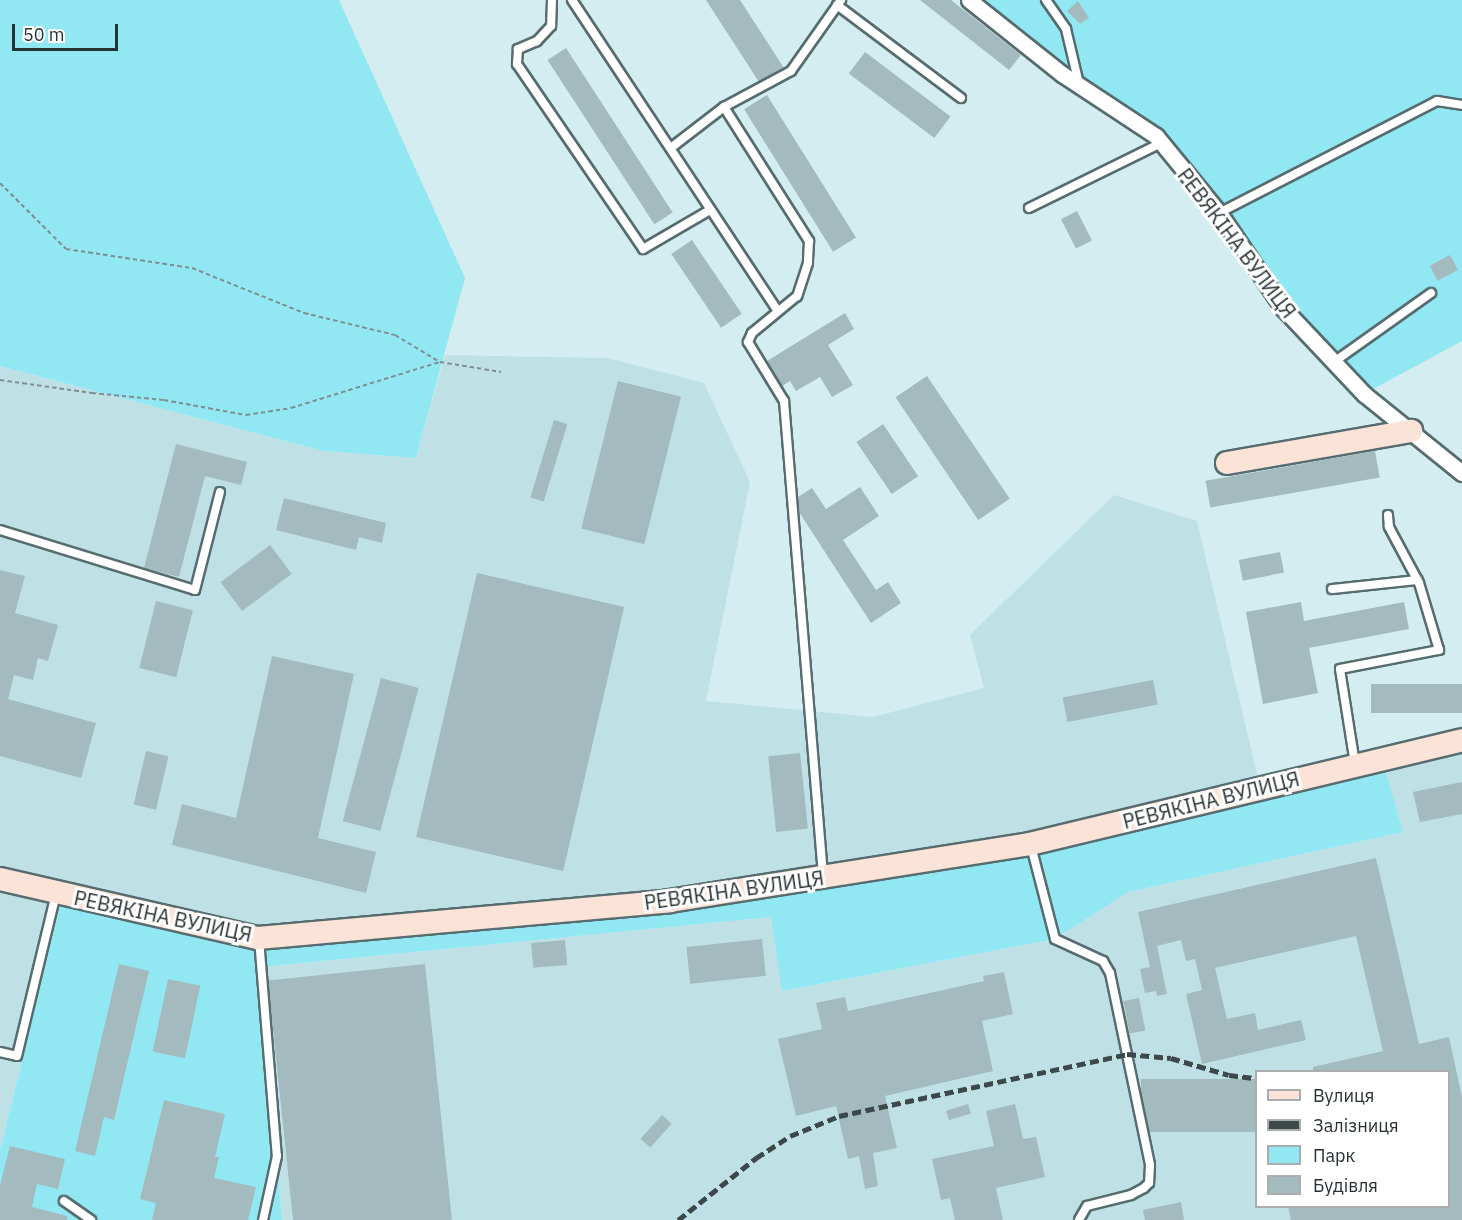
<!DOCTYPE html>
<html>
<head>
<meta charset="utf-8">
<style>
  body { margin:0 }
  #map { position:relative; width:1462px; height:1220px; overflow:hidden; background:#d4edf1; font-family:"IBM Plex Sans",sans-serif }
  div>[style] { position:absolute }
  .built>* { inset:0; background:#bfe1e6 }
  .green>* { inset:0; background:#91e8f3 }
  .building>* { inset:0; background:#a3bbbe; transform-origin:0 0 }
  .path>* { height:2px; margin-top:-1px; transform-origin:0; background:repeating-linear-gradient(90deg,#7e8f92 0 4.5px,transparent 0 7.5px) }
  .roads { filter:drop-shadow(2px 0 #566c6f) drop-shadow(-2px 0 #566c6f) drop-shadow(0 2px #566c6f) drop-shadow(0 -2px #566c6f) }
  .lane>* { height:8px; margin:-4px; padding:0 4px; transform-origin:4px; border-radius:4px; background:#fff }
  .street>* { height:15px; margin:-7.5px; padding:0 7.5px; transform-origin:7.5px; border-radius:7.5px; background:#fff }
  .secondary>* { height:22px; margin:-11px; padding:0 11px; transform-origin:11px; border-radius:11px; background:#fbe4d7 }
  .rail>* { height:4.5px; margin-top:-2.25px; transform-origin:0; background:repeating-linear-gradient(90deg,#3d484a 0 9px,transparent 0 13.5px) }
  span { translate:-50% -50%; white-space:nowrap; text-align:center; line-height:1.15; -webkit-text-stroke:6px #fff; paint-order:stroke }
  .street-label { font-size:20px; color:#283133 }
  .legend { position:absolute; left:1255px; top:1070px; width:195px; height:138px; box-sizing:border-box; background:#fff; border:2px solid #a9adad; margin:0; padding:8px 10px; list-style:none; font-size:18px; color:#283133 }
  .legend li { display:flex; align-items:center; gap:12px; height:30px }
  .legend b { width:30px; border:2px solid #a9adad }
  .scale { position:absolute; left:12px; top:24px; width:106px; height:27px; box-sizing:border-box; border:3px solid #283133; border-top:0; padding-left:8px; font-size:18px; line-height:21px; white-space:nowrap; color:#283133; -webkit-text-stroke:4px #fff; paint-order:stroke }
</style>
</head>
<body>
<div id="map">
  <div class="built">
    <i style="clip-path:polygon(445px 355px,607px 358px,704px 383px,750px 482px,706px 701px,873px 717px,984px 688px,970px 635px,1114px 495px,1197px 521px,1260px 787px,1030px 844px,670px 901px,258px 938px,63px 894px,0 1150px,0 366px,324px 451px,416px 458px)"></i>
    <i style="clip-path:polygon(evenodd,1462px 740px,1462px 1220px,282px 1220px,261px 967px,771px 917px,783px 991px,1055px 939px,1128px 892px,1402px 832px,1382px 758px,1462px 740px,1256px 1072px,1448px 1072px,1448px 1206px,1256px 1206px,1256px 1072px)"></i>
  </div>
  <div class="green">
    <i style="clip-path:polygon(0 0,339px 0,465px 278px,416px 458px,324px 451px,0 366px)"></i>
    <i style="clip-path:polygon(969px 0,1462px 0,1462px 341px,1364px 394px,1283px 308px,1156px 136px)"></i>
    <i style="clip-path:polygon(1382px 758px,1403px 832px,1128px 892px,1055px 939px,782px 991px,771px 917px,261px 967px,282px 1220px,0 1220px,0 1150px,63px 894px,258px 938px,670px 901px,1030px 844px)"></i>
  </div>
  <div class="building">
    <i style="clip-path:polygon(706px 0,740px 0,784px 68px,759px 82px)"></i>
    <i style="clip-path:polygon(920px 0,951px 0,1021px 55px,1009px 70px)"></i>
    <i style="clip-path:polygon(1078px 1px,1089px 18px,1080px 24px,1067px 11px)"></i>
    <i style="left:566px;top:48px;width:196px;height:22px;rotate:57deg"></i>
    <i style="left:865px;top:52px;width:107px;height:27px;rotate:37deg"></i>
    <i style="left:767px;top:95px;width:168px;height:27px;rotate:58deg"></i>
    <i style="left:1077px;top:211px;width:33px;height:18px;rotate:63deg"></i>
    <i style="left:692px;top:240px;width:89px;height:25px;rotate:56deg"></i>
    <i style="left:1450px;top:255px;width:17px;height:23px;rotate:62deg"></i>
    <i style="clip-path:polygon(845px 313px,854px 329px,828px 345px,853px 385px,832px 397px,820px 377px,796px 391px,790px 381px,782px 386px,767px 361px)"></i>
    <i style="left:927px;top:376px;width:148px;height:38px;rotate:56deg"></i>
    <i style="left:618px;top:381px;width:65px;height:152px;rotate:14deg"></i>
    <i style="left:554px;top:420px;width:14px;height:81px;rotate:17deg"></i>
    <i style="left:883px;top:424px;width:63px;height:32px;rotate:56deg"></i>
    <i style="clip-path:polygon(176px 444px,247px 462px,241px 485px,205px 476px,179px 577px,144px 568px)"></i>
    <i style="left:1375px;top:451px;width:27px;height:172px;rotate:80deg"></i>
    <i style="clip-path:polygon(860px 487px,879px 516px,843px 540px,876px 590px,888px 582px,901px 603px,871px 623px,799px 512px,798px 497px,812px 488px,826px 509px)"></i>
    <i style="clip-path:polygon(284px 498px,386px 523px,382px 543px,359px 537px,356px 550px,276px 530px)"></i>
    <i style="left:270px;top:545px;width:36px;height:62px;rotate:53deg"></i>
    <i style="left:1280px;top:552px;width:21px;height:42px;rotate:79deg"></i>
    <i style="clip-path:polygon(0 570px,25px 576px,15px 613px,58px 625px,48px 661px,38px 658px,33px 680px,14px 675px,8px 699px,96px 723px,81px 778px,0 756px)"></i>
    <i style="left:477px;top:573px;width:151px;height:271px;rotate:13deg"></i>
    <i style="left:156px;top:601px;width:38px;height:69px;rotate:14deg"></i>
    <i style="clip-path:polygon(1301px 602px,1304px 621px,1404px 602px,1409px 629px,1309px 648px,1318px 693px,1263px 704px,1246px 612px)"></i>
    <i style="clip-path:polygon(272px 656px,354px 674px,318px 838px,376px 852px,366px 893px,172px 845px,182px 804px,236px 818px)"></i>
    <i style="left:381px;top:678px;width:39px;height:148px;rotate:15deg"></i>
    <i style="left:1153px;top:680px;width:25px;height:92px;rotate:79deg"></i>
    <i style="left:1462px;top:684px;width:29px;height:91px;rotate:90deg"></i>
    <i style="left:146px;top:751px;width:23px;height:55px;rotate:13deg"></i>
    <i style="left:800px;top:753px;width:76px;height:32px;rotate:84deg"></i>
    <i style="clip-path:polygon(1462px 782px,1462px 814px,1420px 822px,1413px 792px)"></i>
    <i style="clip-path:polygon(1376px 858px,1419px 1044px,1449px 1037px,1462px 1097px,1462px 1220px,1291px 1220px,1288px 1206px,1449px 1206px,1449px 1071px,1313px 1071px,1313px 1067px,1383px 1051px,1356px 936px,1215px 968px,1227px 1019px,1255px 1013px,1258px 1030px,1301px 1020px,1306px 1040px,1202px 1064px,1186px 994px,1202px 990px,1195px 959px,1186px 961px,1181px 940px,1157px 946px,1167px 994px,1157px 996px,1156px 991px,1145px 993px,1140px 969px,1150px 967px,1138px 912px)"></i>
    <i style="left:762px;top:939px;width:37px;height:76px;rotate:84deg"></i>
    <i style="left:565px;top:940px;width:25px;height:34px;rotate:85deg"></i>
    <i style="clip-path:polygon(119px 964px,149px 971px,114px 1120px,104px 1117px,95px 1156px,75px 1151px)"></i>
    <i style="left:425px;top:964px;width:257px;height:158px;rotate:84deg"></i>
    <i style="clip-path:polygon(1004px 972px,1013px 1014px,982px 1021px,993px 1071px,885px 1096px,897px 1148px,873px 1153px,878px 1186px,865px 1189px,859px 1156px,848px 1159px,836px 1106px,796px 1116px,778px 1039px,822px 1029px,816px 1003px,845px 997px,848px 1011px,984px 981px,983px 976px)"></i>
    <i style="left:168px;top:979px;width:33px;height:74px;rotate:12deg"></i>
    <i style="left:1139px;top:998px;width:33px;height:16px;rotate:79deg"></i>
    <i style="left:1257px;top:1079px;width:53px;height:116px;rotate:90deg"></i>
    <i style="clip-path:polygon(164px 1100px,225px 1114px,215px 1157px,219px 1157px,214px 1178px,256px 1187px,248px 1220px,152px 1220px,156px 1203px,140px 1199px)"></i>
    <i style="left:968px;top:1104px;width:10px;height:23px;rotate:73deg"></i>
    <i style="clip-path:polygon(1015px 1104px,1023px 1139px,1036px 1137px,1045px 1177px,996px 1188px,1003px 1220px,955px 1220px,950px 1198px,941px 1200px,932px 1159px,994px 1146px,986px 1111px)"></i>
    <i style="left:662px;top:1115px;width:13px;height:32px;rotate:42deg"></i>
    <i style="clip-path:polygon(10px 1146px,65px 1159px,58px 1189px,37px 1184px,32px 1207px,67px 1216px,67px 1220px,0 1220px,0 1186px)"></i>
    <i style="clip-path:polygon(1181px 1202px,1184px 1220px,1145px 1220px,1143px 1210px)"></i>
  </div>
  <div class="path">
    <i style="left:0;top:183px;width:93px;rotate:45deg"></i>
    <i style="left:66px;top:249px;width:127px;rotate:8.6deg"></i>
    <i style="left:192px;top:268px;width:121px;rotate:21.9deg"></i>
    <i style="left:304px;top:313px;width:94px;rotate:13.6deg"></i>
    <i style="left:395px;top:335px;width:52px;rotate:31deg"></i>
    <i style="left:0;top:380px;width:93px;rotate:8deg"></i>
    <i style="left:92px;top:393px;width:72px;rotate:5.6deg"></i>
    <i style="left:164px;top:400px;width:83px;rotate:10.4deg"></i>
    <i style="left:246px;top:415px;width:46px;rotate:-8.8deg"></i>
    <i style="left:291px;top:408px;width:156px;rotate:-17.2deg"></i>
    <i style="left:440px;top:362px;width:62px;rotate:9.3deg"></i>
  </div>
  <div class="roads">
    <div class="lane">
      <i style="left:552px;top:0;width:26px;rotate:92deg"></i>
      <i style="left:551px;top:26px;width:21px;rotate:133deg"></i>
      <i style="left:537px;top:41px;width:21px;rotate:157deg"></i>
      <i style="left:518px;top:49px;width:15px;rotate:94deg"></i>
      <i style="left:517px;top:64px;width:224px;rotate:55.7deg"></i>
      <i style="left:643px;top:249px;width:78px;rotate:-30.2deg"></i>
      <i style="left:572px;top:0;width:372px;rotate:56.5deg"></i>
      <i style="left:1046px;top:0;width:35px;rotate:55deg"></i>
      <i style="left:1066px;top:29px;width:57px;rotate:76.7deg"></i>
      <i style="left:837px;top:5px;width:155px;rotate:36.9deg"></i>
      <i style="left:724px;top:107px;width:159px;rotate:57.6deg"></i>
      <i style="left:809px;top:241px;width:22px;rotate:93deg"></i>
      <i style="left:808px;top:263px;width:35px;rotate:108deg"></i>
      <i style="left:797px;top:296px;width:58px;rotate:140.6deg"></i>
      <i style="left:752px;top:333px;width:10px;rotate:114deg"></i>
      <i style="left:748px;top:342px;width:69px;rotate:58.6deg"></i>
      <i style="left:784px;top:401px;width:475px;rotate:85.3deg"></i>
      <i style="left:672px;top:147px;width:66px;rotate:-37.6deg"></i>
      <i style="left:724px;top:107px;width:76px;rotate:-28.2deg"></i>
      <i style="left:791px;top:71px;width:87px;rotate:-54.8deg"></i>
      <i style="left:1029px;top:208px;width:147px;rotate:-26.2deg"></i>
      <i style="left:1219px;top:213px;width:245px;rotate:-27.2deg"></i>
      <i style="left:1437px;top:101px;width:25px;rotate:9deg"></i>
      <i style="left:1334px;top:362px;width:119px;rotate:-35.4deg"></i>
      <i style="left:0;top:530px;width:204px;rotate:17.1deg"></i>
      <i style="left:195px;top:590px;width:101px;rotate:-75.7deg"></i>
      <i style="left:1332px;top:589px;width:86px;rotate:-6deg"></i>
      <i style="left:1355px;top:764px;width:96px;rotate:-99deg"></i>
      <i style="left:1340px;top:669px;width:101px;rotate:-10.9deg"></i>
      <i style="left:1439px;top:650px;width:70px;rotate:-106.6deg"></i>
      <i style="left:1419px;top:583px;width:64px;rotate:-118.2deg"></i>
      <i style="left:1389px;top:527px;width:12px;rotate:-95deg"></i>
      <i style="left:1031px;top:846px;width:96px;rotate:75.5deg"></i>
      <i style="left:1055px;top:939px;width:53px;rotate:24.6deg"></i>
      <i style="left:1103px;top:961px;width:14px;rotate:60deg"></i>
      <i style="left:1110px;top:973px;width:196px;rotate:78.2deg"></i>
      <i style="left:1150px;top:1165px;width:18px;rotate:93deg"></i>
      <i style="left:1149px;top:1183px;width:7px;rotate:135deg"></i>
      <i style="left:1144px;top:1188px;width:15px;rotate:152deg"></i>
      <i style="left:1131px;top:1195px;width:45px;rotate:166deg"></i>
      <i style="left:1087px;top:1206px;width:16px;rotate:120deg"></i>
      <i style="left:259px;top:939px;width:218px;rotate:85.3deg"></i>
      <i style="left:277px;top:1156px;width:66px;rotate:102.3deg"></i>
      <i style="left:0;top:1052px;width:17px;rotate:13deg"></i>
      <i style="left:17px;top:1056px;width:167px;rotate:-76.5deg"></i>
      <i style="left:64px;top:1201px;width:33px;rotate:35deg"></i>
    </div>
    <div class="street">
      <i style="left:969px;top:0;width:119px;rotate:38.5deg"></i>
      <i style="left:1062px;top:74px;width:113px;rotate:33.4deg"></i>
      <i style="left:1156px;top:136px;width:99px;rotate:50.7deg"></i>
      <i style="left:1219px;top:213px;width:115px;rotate:56deg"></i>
      <i style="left:1283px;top:308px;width:118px;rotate:46.7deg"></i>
      <i style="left:1364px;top:394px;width:126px;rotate:38.9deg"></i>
    </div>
    <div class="secondary">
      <i style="left:1227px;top:463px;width:187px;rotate:-9.9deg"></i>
      <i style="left:0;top:879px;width:265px;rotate:12.9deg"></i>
      <i style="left:258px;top:938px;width:414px;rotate:-5.1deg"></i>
      <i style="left:670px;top:901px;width:364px;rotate:-9deg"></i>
      <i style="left:1030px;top:844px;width:444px;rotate:-13.5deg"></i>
    </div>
  </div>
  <div class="rail">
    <i style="left:678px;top:1220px;width:100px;rotate:-38.5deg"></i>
    <i style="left:756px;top:1158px;width:40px;rotate:-32.9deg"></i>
    <i style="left:790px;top:1136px;width:53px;rotate:-22.2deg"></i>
    <i style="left:839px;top:1116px;width:295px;rotate:-12.1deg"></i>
    <i style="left:1127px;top:1054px;width:44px;rotate:5.2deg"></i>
    <i style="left:1171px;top:1058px;width:60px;rotate:16.3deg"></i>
    <i style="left:1229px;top:1075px;width:23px;rotate:7deg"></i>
  </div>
  <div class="street-label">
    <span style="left:1237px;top:243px;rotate:53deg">РЕВЯКІНА ВУЛИЦЯ</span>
    <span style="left:1211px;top:800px;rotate:-14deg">РЕВЯКІНА ВУЛИЦЯ</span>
    <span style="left:734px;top:890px;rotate:-8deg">РЕВЯКІНА ВУЛИЦЯ</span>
    <span style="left:163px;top:916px;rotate:12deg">РЕВЯКІНА ВУЛИЦЯ</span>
  </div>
  <ul class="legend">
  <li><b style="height:8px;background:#fbe4d7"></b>Вулиця</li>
  <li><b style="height:8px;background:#3d484a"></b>Залізниця</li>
  <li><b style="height:16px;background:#91e8f3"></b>Парк</li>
  <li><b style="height:16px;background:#a3bbbe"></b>Будівля</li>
  </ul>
  <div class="scale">50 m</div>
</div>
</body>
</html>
